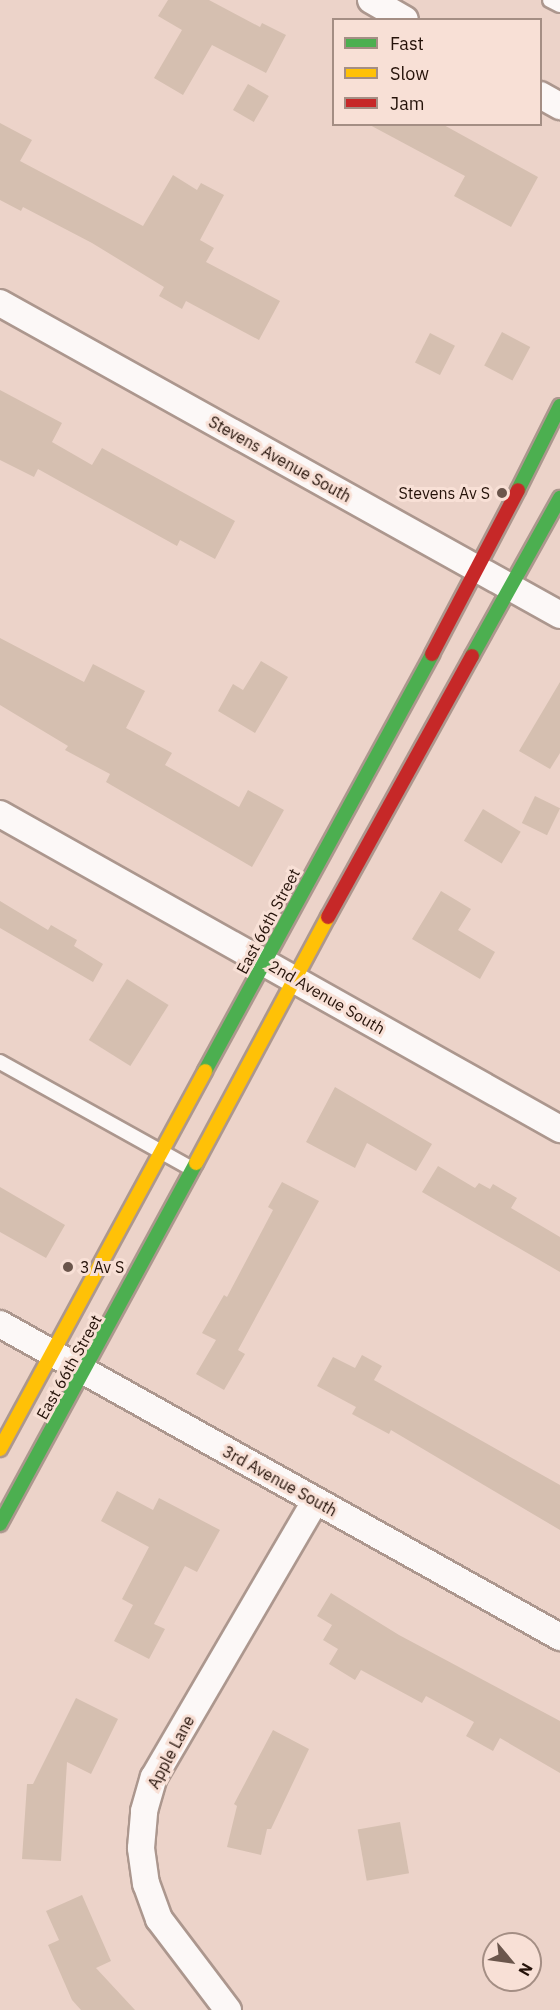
<!DOCTYPE html>
<html>
<head>
<meta charset="utf-8">
<style>
  body { margin:0 }
  #map { position:relative; width:560px; height:2010px; overflow:hidden; background:#ecd3c9; font-family:"IBM Plex Sans",sans-serif }
  div>[style] { position:absolute }
  .building>* { inset:0; background:#d5bfb0; transform-origin:0 0 }
  .roads { filter:drop-shadow(2px 0 #ac978e) drop-shadow(-2px 0 #ac978e) drop-shadow(0 2px #ac978e) drop-shadow(0 -2px #ac978e) }
  .lane>* { height:14px; margin:-7px; padding:0 7px; transform-origin:7px; border-radius:7px; background:#fcf8f7 }
  .street>* { height:26px; margin:-13px; padding:0 13px; transform-origin:13px; border-radius:13px; background:#fcf8f7 }
  .fast>* { height:14px; margin:-7px; padding:0 7px; transform-origin:7px; border-radius:7px; background:#4caf50 }
  .slow>* { height:14px; margin:-7px; padding:0 7px; transform-origin:7px; border-radius:7px; background:#ffc107 }
  .jam>* { height:14px; margin:-7px; padding:0 7px; transform-origin:7px; border-radius:7px; background:#c62828 }
  .dots>* { width:16px; height:16px; translate:-50% -50%; box-sizing:border-box; border:3px solid #f8e0d6; border-radius:50% }
  span { translate:-50% -50%; white-space:nowrap; text-align:center; line-height:1.15; -webkit-text-stroke:6px #f8e0d6; paint-order:stroke }
  .street-label { font-size:16px; color:#251209 }
  .poi-label { font-size:16px; color:#251209 }
  .right { translate:-100% -50%; text-align:right }
  .left { translate:0 -50%; text-align:left }
  .legend { position:absolute; left:332px; top:18px; width:210px; height:108px; box-sizing:border-box; background:#f8e0d6; border:2px solid #a48e84; margin:0; padding:8px 10px; list-style:none; font-size:18px; color:#251209 }
  .legend li { display:flex; align-items:center; gap:12px; height:30px }
  .legend b { width:30px; border:2px solid #a48e84 }
  .north { position:absolute; left:482px; top:1932px; width:60px; height:60px; box-sizing:border-box; background:#f8e0d6; border:2px solid #a48e84; border-radius:50%; rotate:119deg; font-size:16px; font-weight:700; line-height:24px; text-align:center; color:#251209 }
  .north::after { content:''; display:block; margin:auto; width:21px; height:27px; background:#6b564c; clip-path:polygon(50% 0,100% 100%,50% 72%,0 100%) }
</style>
</head>
<body>
<div id="map">
  <div class="building">
    <i style="clip-path:polygon(168px 0,209px 0,260px 27px,262px 23px,286px 35px,266px 73px,212px 45px,183px 95px,154px 78px,182px 30px,158px 16px)"></i>
    <i style="left:248px;top:84px;width:24px;height:30px;rotate:30deg"></i>
    <i style="clip-path:polygon(0 123px,32px 140px,20px 161px,143px 226px,173px 175px,197px 190px,201px 183px,224px 195px,200px 240px,214px 248px,206px 262px,280px 301px,259px 340px,186px 301px,182px 309px,159px 296px,164px 287px,92px 243px,23px 207px,21px 211px,0 200px)"></i>
    <i style="clip-path:polygon(368px 124px,442px 124px,538px 177px,511px 227px,454px 196px,465px 176px)"></i>
    <i style="left:502px;top:332px;width:32px;height:38px;rotate:28deg"></i>
    <i style="left:430px;top:333px;width:28px;height:33px;rotate:27deg"></i>
    <i style="clip-path:polygon(0 390px,62px 423px,52px 442px,92px 465px,102px 448px,235px 521px,215px 559px,180px 540px,177px 546px,38px 469px,34px 477px,0 460px)"></i>
    <i style="clip-path:polygon(0 638px,84px 682px,93px 664px,145px 691px,126px 728px,172px 753px,165px 765px,239px 807px,248px 790px,284px 810px,252px 867px,106px 782px,110px 774px,65px 750px,68px 746px,0 705px)"></i>
    <i style="clip-path:polygon(261px 661px,288px 677px,255px 733px,218px 711px,233px 684px,243px 690px)"></i>
    <i style="clip-path:polygon(560px 682px,560px 753px,550px 769px,519px 751px)"></i>
    <i style="left:535px;top:796px;width:28px;height:30px;rotate:26deg"></i>
    <i style="left:483px;top:809px;width:44px;height:37px;rotate:31deg"></i>
    <i style="clip-path:polygon(441px 891px,471px 909px,458px 930px,495px 952px,480px 979px,412px 939px)"></i>
    <i style="clip-path:polygon(0 901px,48px 930px,51px 925px,77px 940px,74px 946px,103px 964px,93px 982px,0 928px)"></i>
    <i style="left:127px;top:979px;width:49px;height:72px;rotate:32deg"></i>
    <i style="clip-path:polygon(335px 1087px,432px 1144px,416px 1171px,367px 1143px,355px 1168px,306px 1142px)"></i>
    <i style="clip-path:polygon(438px 1166px,475px 1188px,479px 1183px,490px 1189px,493px 1184px,517px 1198px,511px 1208px,560px 1237px,560px 1272px,422px 1192px)"></i>
    <i style="clip-path:polygon(282px 1182px,319px 1201px,238px 1350px,245px 1354px,224px 1390px,196px 1374px,216px 1340px,202px 1333px,224px 1295px,227px 1297px,273px 1210px,268px 1207px)"></i>
    <i style="clip-path:polygon(0 1187px,65px 1225px,46px 1258px,0 1232px)"></i>
    <i style="clip-path:polygon(362px 1355px,382px 1366px,374px 1380px,560px 1485px,560px 1530px,391px 1430px,389px 1434px,352px 1414px,356px 1407px,317px 1386px,333px 1357px,355px 1368px)"></i>
    <i style="clip-path:polygon(117px 1491px,153px 1510px,159px 1498px,220px 1530px,197px 1572px,185px 1566px,154px 1624px,165px 1629px,149px 1659px,114px 1641px,133px 1605px,122px 1599px,149px 1547px,101px 1521px)"></i>
    <i style="clip-path:polygon(331px 1593px,399px 1635px,560px 1721px,560px 1773px,500px 1738px,493px 1751px,466px 1736px,474px 1722px,426px 1696px,422px 1703px,361px 1670px,355px 1680px,329px 1664px,338px 1649px,323px 1640px,332px 1625px,317px 1616px)"></i>
    <i style="clip-path:polygon(76px 1698px,118px 1719px,91px 1774px,67px 1762px,61px 1861px,22px 1859px,27px 1784px,33px 1784px)"></i>
    <i style="clip-path:polygon(273px 1730px,309px 1749px,271px 1829px,267px 1829px,261px 1855px,227px 1847px,237px 1806px,234px 1804px)"></i>
    <i style="left:400px;top:1822px;width:52px;height:43px;rotate:80deg"></i>
    <i style="clip-path:polygon(82px 1895px,111px 1961px,96px 1968px,135px 2010px,81px 2010px,72px 2000px,48px 1945px,59px 1940px,46px 1911px)"></i>
  </div>
  <div class="roads">
    <div class="lane">
      <i style="left:550px;top:0;width:11px;rotate:27deg"></i>
      <i style="left:0;top:1062px;width:220px;rotate:29.1deg"></i>
    </div>
    <div class="street">
      <i style="left:371px;top:0;width:39px;rotate:30deg"></i>
      <i style="left:540px;top:95px;width:23px;rotate:29deg"></i>
      <i style="left:0;top:303px;width:641px;rotate:29.12deg"></i>
      <i style="left:0;top:814px;width:643px;rotate:29.36deg"></i>
      <i style="left:0;top:1324px;width:642px;rotate:29.2deg"></i>
      <i style="left:228px;top:2010px;width:114px;rotate:-127.2deg"></i>
      <i style="left:159px;top:1919px;width:37px;rotate:-110deg"></i>
      <i style="left:146px;top:1884px;width:36px;rotate:-98deg"></i>
      <i style="left:141px;top:1848px;width:37px;rotate:-85deg"></i>
      <i style="left:144px;top:1811px;width:35px;rotate:-74deg"></i>
      <i style="left:154px;top:1777px;width:320px;rotate:-59.7deg"></i>
    </div>
    <div class="fast">
      <i style="left:518px;top:490px;width:94px;rotate:-63.4deg"></i>
      <i style="left:472px;top:656px;width:181px;rotate:-60.9deg"></i>
      <i style="left:205px;top:1071px;width:475px;rotate:-61.4deg"></i>
      <i style="left:0;top:1524px;width:411px;rotate:-61.5deg"></i>
    </div>
    <div class="slow">
      <i style="left:196px;top:1163px;width:279px;rotate:-61.8deg"></i>
      <i style="left:0;top:1449px;width:430px;rotate:-61.5deg"></i>
    </div>
    <div class="jam">
      <i style="left:432px;top:654px;width:185px;rotate:-62.3deg"></i>
      <i style="left:328px;top:917px;width:298px;rotate:-61.1deg"></i>
    </div>
  </div>
  <div class="dots">
    <i style="left:502px;top:493px;background:#6b564c"></i>
    <i style="left:68px;top:1267px;background:#6b564c"></i>
  </div>
  <div class="street-label">
    <span style="left:280px;top:459px;rotate:29deg">Stevens Avenue South</span>
    <span style="left:268px;top:921px;rotate:-62deg">East 66th Street</span>
    <span style="left:327px;top:997px;rotate:30deg">2nd Avenue South</span>
    <span style="left:69px;top:1367px;rotate:-61deg">East 66th Street</span>
    <span style="left:280px;top:1481px;rotate:29deg">3rd Avenue South</span>
    <span style="left:171px;top:1752px;rotate:-62deg">Apple Lane</span>
  </div>
  <div class="poi-label">
    <span class="right" style="left:490px;top:493px">Stevens Av S</span>
    <span class="left" style="left:80px;top:1267px">3 Av S</span>
  </div>
  <ul class="legend">
  <li><b style="height:8px;background:#4caf50"></b>Fast</li>
  <li><b style="height:8px;background:#ffc107"></b>Slow</li>
  <li><b style="height:8px;background:#c62828"></b>Jam</li>
  </ul>
  <div class="north">N</div>
</div>
</body>
</html>
